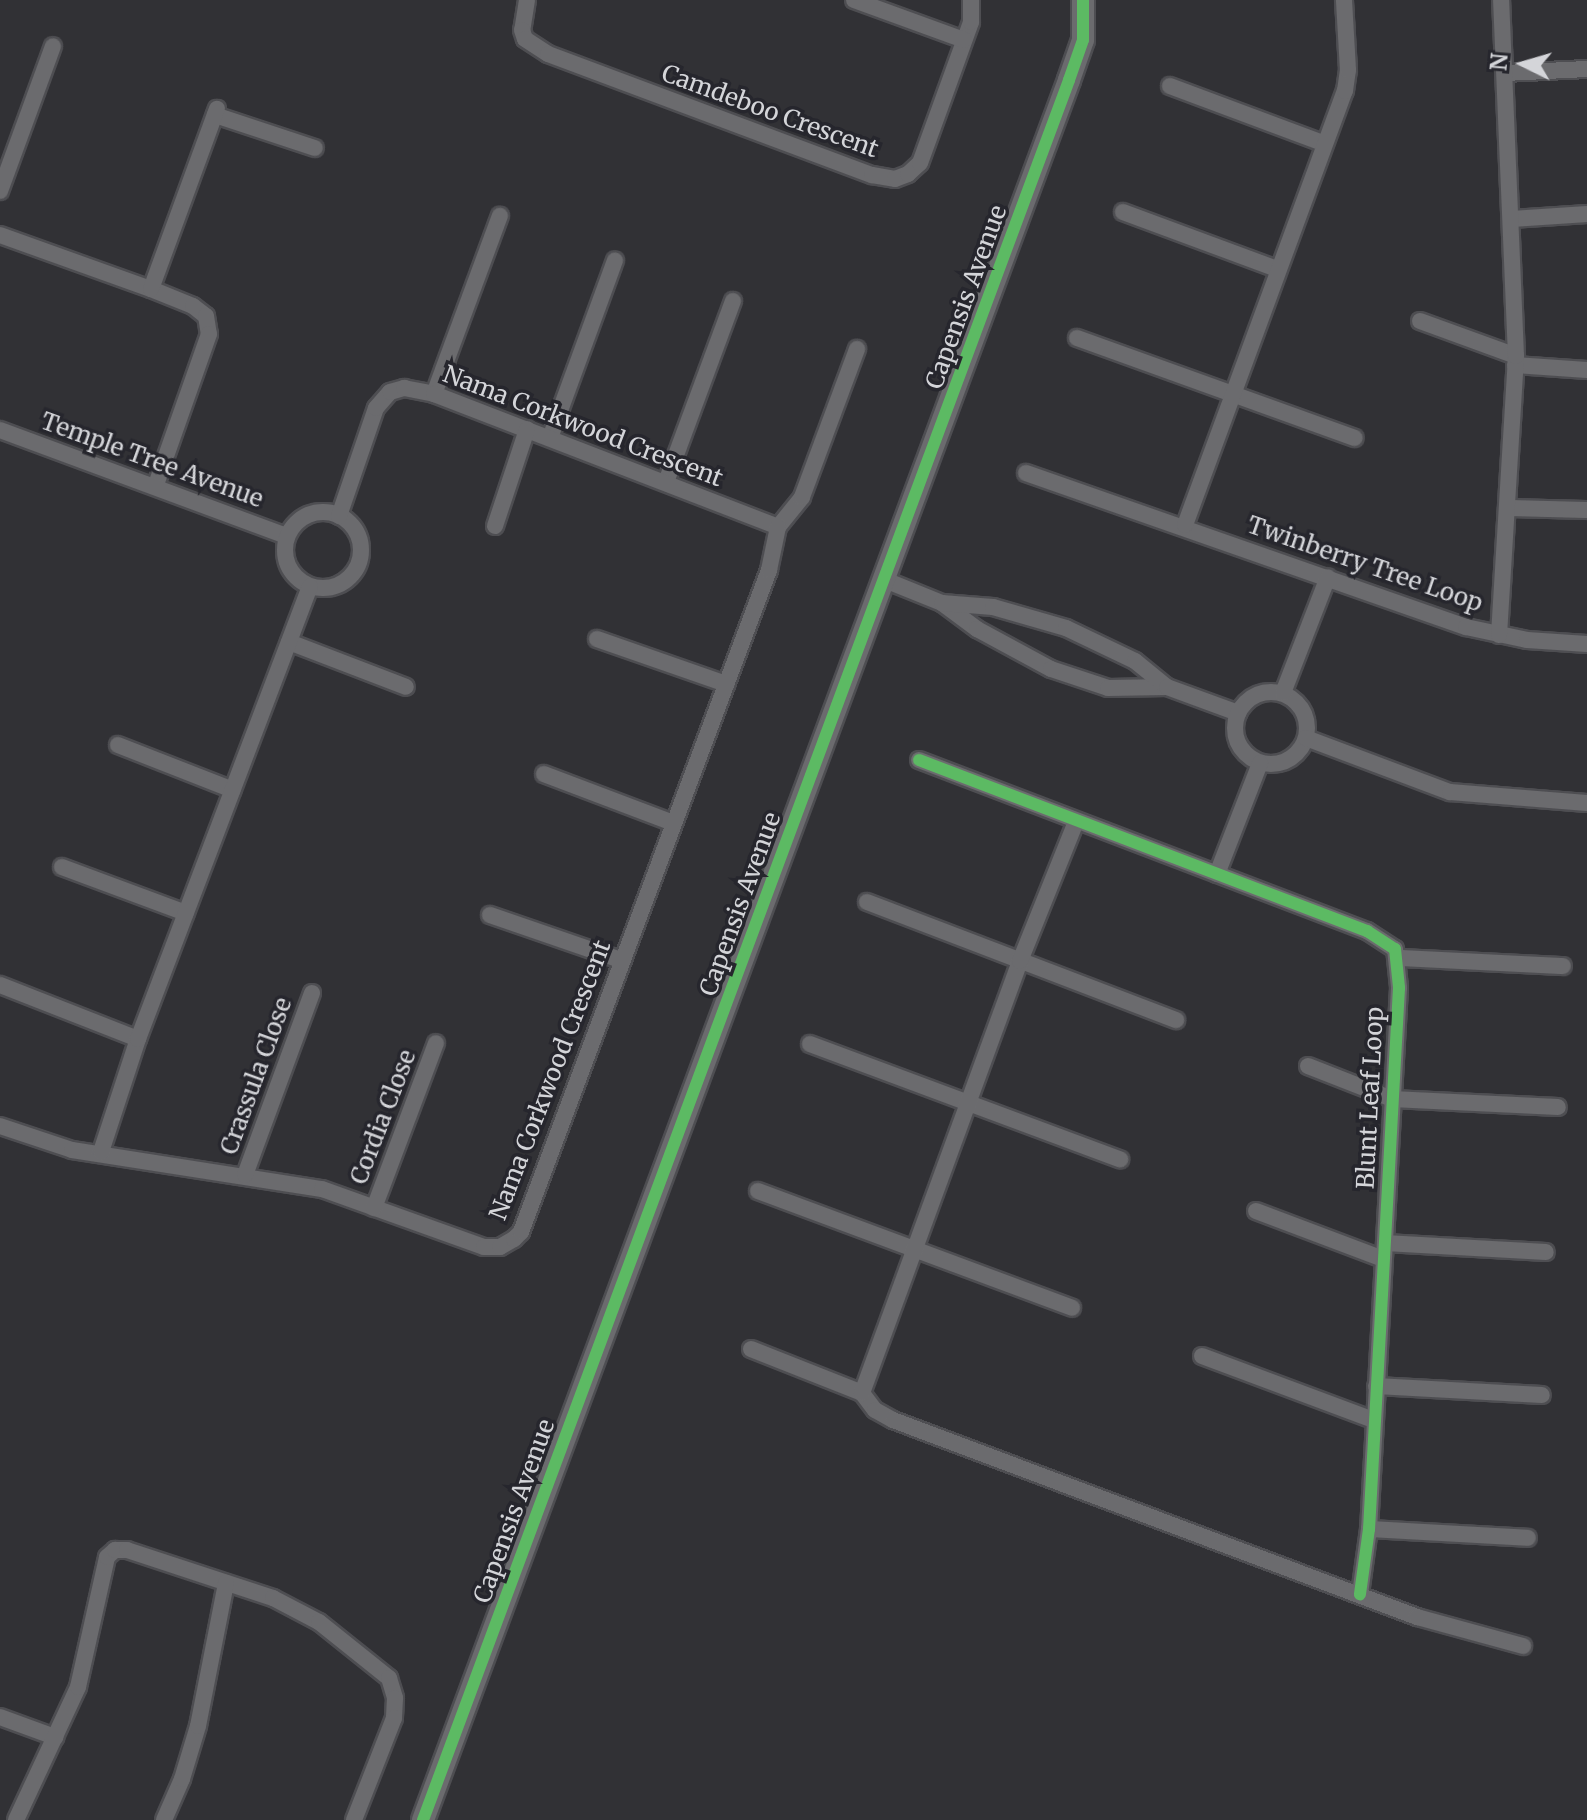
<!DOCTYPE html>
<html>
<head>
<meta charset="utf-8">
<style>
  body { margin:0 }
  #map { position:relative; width:1587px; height:1820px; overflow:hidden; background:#313135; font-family:Merriweather,serif }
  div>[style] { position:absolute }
  .roads { filter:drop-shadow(2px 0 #4e4e52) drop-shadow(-2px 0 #4e4e52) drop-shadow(0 2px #4e4e52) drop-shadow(0 -2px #4e4e52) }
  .minor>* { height:16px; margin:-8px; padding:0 8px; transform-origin:8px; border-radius:8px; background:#6b6b6e }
  .minor>.ring { margin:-8px; padding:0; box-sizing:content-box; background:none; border:16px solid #6b6b6e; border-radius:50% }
  .tertiary>* { height:22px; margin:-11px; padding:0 11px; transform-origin:11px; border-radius:11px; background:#6b6b6e }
  .cycleway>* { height:12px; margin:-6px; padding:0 6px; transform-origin:6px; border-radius:6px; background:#5cba63 }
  span { translate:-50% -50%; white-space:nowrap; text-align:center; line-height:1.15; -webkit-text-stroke:7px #26262d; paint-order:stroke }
  .street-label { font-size:24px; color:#d4d5d9 }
  .north { position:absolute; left:1483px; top:24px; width:80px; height:80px; -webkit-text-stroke:6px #26262d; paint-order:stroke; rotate:275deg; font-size:22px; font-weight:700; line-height:32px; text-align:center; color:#d4d5d9 }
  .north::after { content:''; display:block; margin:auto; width:28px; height:36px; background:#d4d5d9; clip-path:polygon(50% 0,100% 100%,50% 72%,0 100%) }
</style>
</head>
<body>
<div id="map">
  <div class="roads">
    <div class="minor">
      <i style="left:527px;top:0;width:30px;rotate:99deg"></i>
      <i style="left:522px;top:30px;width:9px;rotate:72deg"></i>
      <i style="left:525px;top:39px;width:27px;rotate:33deg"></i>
      <i style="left:548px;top:54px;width:346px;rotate:20.5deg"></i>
      <i style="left:872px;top:175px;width:23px;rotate:10deg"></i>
      <i style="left:895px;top:179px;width:14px;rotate:-21deg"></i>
      <i style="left:908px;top:174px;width:16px;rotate:-43deg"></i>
      <i style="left:920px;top:163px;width:150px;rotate:-70.1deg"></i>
      <i style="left:971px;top:22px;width:22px;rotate:-90deg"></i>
      <i style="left:854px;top:0;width:117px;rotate:20deg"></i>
      <i style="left:1505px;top:73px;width:82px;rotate:-2.8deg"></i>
      <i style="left:1170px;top:86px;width:165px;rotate:20.5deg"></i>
      <i style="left:215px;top:115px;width:105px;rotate:18.3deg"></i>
      <i style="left:0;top:191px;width:154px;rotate:-69.9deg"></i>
      <i style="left:1123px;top:212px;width:164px;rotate:20.3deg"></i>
      <i style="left:1512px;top:219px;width:75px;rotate:-3.8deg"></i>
      <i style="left:0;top:235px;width:160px;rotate:19.7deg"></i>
      <i style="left:151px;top:289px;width:45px;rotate:22deg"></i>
      <i style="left:193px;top:306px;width:16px;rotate:38deg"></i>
      <i style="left:206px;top:316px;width:18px;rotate:81deg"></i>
      <i style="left:209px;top:334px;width:162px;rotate:109.4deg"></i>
      <i style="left:151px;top:289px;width:192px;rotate:-69.9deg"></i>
      <i style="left:1420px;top:321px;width:102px;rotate:20deg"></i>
      <i style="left:1077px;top:338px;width:295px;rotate:19.8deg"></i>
      <i style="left:1515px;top:365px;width:72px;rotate:4deg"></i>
      <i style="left:434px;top:394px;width:190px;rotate:-69.7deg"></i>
      <i style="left:0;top:430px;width:306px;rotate:20.3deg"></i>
      <i style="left:550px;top:438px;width:189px;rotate:-69.9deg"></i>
      <i style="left:1026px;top:473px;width:466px;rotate:19.3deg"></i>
      <i style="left:1466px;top:627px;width:62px;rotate:12deg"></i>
      <i style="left:1527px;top:640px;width:60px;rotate:3.8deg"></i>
      <i style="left:666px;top:482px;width:193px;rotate:-69.7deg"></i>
      <i style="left:1509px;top:508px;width:78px;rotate:1.5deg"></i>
      <i class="ring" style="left:285px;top:512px;width:60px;height:60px"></i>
      <i style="left:339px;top:516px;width:114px;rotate:-71.1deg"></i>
      <i style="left:376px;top:408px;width:21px;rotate:-49deg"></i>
      <i style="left:390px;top:392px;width:15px;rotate:-16deg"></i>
      <i style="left:404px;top:388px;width:31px;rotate:11deg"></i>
      <i style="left:434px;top:394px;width:369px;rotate:21.1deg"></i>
      <i style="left:1185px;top:525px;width:463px;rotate:-69.8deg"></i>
      <i style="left:1345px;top:91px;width:21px;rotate:-82deg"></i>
      <i style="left:1348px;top:70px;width:70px;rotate:-93.3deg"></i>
      <i style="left:495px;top:526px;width:102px;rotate:-71.7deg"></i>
      <i style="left:778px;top:527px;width:38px;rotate:-51deg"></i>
      <i style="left:802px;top:497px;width:158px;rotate:-69.6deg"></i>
      <i style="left:885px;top:580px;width:61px;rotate:22deg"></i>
      <i style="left:942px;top:603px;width:44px;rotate:36.6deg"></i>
      <i style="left:977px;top:629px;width:84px;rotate:28.4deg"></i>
      <i style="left:1051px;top:669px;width:60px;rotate:18.4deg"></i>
      <i style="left:1108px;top:688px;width:59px;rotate:-1deg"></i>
      <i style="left:942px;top:603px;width:51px;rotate:4.5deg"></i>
      <i style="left:993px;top:607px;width:76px;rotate:16deg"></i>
      <i style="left:1066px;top:628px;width:76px;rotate:25.6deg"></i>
      <i style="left:1135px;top:661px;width:41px;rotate:39.1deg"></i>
      <i style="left:1167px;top:687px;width:76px;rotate:20.1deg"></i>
      <i style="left:1499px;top:635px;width:280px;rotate:-86.5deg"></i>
      <i style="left:1516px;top:356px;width:356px;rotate:-92.4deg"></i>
      <i style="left:597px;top:639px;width:137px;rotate:19.2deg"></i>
      <i style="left:289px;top:642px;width:125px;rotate:21deg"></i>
      <i class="ring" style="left:1235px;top:692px;width:56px;height:56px"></i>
      <i style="left:1283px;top:693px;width:124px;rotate:-68.8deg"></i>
      <i style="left:1306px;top:738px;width:154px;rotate:20.6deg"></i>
      <i style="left:1450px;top:792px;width:137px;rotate:4.6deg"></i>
      <i style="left:118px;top:745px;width:123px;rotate:21.4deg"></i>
      <i style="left:919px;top:760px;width:480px;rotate:20.9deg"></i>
      <i style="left:1367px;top:931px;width:33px;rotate:33deg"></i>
      <i style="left:1395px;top:949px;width:39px;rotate:84deg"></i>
      <i style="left:1399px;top:988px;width:542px;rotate:93.17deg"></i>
      <i style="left:1369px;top:1529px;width:66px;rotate:97.9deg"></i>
      <i style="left:544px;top:774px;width:138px;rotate:20.8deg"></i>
      <i style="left:62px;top:867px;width:132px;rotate:20.4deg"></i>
      <i style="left:1217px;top:874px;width:119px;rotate:-68.8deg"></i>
      <i style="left:867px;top:902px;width:331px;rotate:20.9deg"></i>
      <i style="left:490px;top:915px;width:139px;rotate:19deg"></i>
      <i style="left:1399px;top:958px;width:164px;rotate:2.8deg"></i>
      <i style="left:0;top:985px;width:148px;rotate:21.4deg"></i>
      <i style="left:810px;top:1044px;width:331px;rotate:20.4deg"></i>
      <i style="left:1308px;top:1066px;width:90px;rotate:21.4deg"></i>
      <i style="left:1392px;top:1099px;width:166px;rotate:2.8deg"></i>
      <i style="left:0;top:1126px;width:76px;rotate:18.4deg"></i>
      <i style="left:72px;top:1150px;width:253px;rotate:8.9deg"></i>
      <i style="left:322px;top:1189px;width:172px;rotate:19.7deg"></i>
      <i style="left:484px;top:1247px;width:16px"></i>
      <i style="left:500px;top:1247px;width:16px;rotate:-30deg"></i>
      <i style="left:514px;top:1239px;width:10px;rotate:-45deg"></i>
      <i style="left:521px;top:1232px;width:707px;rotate:-69.46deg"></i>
      <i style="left:769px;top:570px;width:44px;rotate:-78.2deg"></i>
      <i style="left:101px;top:1152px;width:119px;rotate:-71.9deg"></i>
      <i style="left:138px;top:1039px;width:484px;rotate:-69.2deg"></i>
      <i style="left:245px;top:1175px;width:194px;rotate:-69.8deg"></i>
      <i style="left:758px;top:1191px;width:335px;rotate:20.4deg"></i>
      <i style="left:374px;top:1208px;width:176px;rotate:-69.4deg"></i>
      <i style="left:1256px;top:1211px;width:136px;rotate:20.7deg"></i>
      <i style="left:1385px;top:1243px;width:161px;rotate:3.2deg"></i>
      <i style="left:751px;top:1349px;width:119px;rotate:21.6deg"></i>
      <i style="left:1202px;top:1356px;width:183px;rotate:20.5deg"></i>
      <i style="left:1376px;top:1386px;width:166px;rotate:3.1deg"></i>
      <i style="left:862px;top:1393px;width:21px;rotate:53deg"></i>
      <i style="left:875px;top:1410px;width:21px;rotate:29deg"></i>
      <i style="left:893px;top:1420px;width:560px;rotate:20.6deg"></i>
      <i style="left:1417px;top:1617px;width:110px;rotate:15.3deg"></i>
      <i style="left:862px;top:1393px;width:460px;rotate:-69.9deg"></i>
      <i style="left:1020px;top:961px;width:150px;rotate:-68.1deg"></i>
      <i style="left:1369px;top:1529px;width:159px;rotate:3.2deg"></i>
      <i style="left:0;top:1717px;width:59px;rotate:20deg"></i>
      <i style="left:16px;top:1820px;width:147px;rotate:-65deg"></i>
      <i style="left:78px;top:1687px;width:133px;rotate:-77.4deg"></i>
      <i style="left:107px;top:1557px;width:11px;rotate:-41deg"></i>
      <i style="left:115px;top:1550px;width:12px"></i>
      <i style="left:127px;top:1550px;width:154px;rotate:18.2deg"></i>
      <i style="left:273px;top:1598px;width:52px;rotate:27.6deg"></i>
      <i style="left:319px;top:1622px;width:90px;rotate:38.7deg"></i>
      <i style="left:389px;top:1678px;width:21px;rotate:73deg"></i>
      <i style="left:395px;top:1698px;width:20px;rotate:93deg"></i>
      <i style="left:394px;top:1718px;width:110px;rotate:111.4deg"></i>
      <i style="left:164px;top:1820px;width:45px;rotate:-66.3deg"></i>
      <i style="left:182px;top:1779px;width:55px;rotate:-73.2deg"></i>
      <i style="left:198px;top:1726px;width:146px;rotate:-78.9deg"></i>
    </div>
    <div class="tertiary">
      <i style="left:423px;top:1820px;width:1856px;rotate:-69.63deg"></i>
      <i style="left:1069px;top:80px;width:42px;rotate:-70.7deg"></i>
      <i style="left:1083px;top:40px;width:40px;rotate:-90deg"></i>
    </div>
  </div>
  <div class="cycleway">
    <i style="left:919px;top:760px;width:480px;rotate:20.9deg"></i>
    <i style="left:1367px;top:931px;width:33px;rotate:33deg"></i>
    <i style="left:1395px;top:949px;width:39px;rotate:84deg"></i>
    <i style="left:1399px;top:988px;width:542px;rotate:93.17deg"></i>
    <i style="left:1369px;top:1529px;width:66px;rotate:97.9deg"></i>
    <i style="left:423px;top:1820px;width:1856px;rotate:-69.63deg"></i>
    <i style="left:1069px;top:80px;width:42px;rotate:-70.7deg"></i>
    <i style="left:1083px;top:40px;width:40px;rotate:-90deg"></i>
  </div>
  <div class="street-label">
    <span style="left:770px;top:111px;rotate:20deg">Camdeboo Crescent</span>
    <span style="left:966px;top:297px;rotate:-70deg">Capensis Avenue</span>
    <span style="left:583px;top:426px;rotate:21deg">Nama Corkwood Crescent</span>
    <span style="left:152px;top:460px;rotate:20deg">Temple Tree Avenue</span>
    <span style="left:1365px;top:564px;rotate:19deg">Twinberry Tree Loop</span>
    <span style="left:740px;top:904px;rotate:-70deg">Capensis Avenue</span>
    <span style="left:256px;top:1076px;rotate:-70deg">Crassula Close</span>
    <span style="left:550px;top:1080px;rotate:-69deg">Nama Corkwood Crescent</span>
    <span style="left:1370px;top:1098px;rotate:-87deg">Blunt Leaf Loop</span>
    <span style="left:383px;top:1117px;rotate:-69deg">Cordia Close</span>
    <span style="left:514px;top:1511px;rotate:-70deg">Capensis Avenue</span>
  </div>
  <div class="north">N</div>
</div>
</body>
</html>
